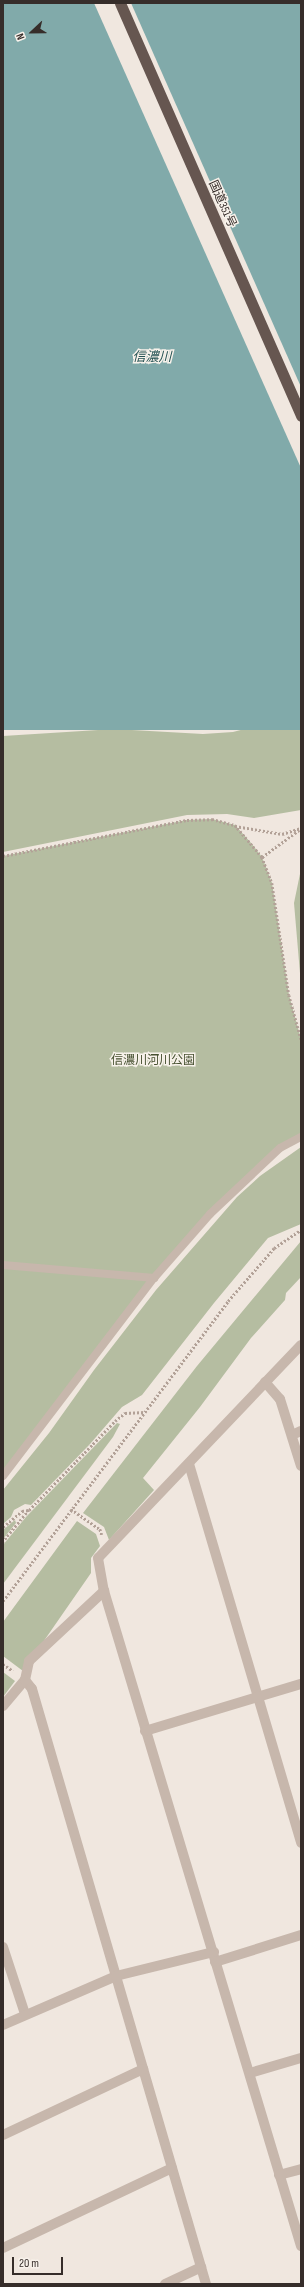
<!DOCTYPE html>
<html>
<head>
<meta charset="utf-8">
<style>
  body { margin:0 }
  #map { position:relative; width:304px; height:2287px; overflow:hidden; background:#f0e7df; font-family:"Sofia Sans Condensed","Noto Sans JP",sans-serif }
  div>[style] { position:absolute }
  .green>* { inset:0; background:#b5bda1 }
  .water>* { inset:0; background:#81aaaa; transform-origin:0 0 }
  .pier>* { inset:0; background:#f0e7df }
  .path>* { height:2.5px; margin-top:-1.25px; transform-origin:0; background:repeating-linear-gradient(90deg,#b2a197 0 2px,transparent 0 4px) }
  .service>* { height:8px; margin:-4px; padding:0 4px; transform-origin:4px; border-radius:4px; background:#c7b7ac }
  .minor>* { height:10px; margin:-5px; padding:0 5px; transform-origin:5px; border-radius:5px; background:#c7b7ac }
  .trunk>* { height:11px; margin:-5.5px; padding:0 5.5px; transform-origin:5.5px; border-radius:5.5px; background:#665650 }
  span { translate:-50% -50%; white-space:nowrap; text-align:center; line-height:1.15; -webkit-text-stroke:3px #f8f2eb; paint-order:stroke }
  .street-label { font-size:12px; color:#362d2a }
  .park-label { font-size:12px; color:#475131 }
  .water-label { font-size:13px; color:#245253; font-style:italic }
  .frame { position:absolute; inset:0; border:4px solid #362d2a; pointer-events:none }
  .north { position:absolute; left:12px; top:12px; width:40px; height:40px; -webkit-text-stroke:3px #f8f2eb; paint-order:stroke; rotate:248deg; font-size:11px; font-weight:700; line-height:16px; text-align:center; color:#362d2a }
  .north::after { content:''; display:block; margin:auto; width:14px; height:18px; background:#362d2a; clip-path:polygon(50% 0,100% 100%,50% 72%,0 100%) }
  .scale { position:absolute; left:12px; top:2257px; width:51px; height:18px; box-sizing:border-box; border:2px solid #362d2a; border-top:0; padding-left:5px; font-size:12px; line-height:14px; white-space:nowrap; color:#362d2a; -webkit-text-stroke:3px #f8f2eb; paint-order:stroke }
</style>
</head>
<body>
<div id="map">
  <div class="green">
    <i style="clip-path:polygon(301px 722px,301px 810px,254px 818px,227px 814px,187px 815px,3px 852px,3px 736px,114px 729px,203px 734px,233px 732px,268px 723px)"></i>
    <i style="clip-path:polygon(212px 819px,235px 825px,251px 843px,262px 857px,272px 883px,289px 995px,301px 1039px,301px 1137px,280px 1148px,210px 1214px,154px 1278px,3px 1476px,3px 856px,187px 820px)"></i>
    <i style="clip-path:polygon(301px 869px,301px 985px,294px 903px)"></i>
    <i style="clip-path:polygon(301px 1147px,301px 1224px,268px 1238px,214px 1303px,142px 1395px,122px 1407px,90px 1444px,31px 1505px,25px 1504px,14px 1510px,11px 1517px,3px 1524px,3px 1490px,49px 1433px,94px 1370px,156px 1290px,237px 1197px,260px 1176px)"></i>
    <i style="clip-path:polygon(301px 1241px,301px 1277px,286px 1293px,285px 1300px,251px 1338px,200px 1407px,143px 1478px,154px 1490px,109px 1540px,104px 1527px,83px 1513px,197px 1366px)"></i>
    <i style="clip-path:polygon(117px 1423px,120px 1424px,113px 1437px,3px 1584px,3px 1545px,26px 1517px)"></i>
    <i style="clip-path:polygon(15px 1520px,16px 1523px,3px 1539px,3px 1530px)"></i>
    <i style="clip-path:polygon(77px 1521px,96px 1534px,100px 1546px,91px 1558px,91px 1573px,23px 1671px,3px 1656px,3px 1622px)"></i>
    <i style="clip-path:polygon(3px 1672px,15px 1681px,3px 1697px)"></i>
  </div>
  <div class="water">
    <i style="left:3px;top:3px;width:298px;height:727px"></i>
  </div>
  <div class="pier">
    <i style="clip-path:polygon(94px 3px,131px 3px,301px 387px,301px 468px)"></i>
  </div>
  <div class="path">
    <i style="left:235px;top:826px;width:48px;rotate:9.7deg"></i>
    <i style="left:282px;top:834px;width:20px;rotate:-18deg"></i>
    <i style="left:3px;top:856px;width:187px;rotate:-11.1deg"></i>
    <i style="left:187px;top:820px;width:25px;rotate:-2deg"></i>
    <i style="left:212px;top:819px;width:24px;rotate:15deg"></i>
    <i style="left:235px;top:825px;width:42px;rotate:49.8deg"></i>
    <i style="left:262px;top:857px;width:28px;rotate:69deg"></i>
    <i style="left:272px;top:883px;width:113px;rotate:81.4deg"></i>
    <i style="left:289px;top:995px;width:46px;rotate:74.7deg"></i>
    <i style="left:262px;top:857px;width:46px;rotate:-36.1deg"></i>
    <i style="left:71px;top:1509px;width:35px;rotate:35deg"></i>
    <i style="left:100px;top:1529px;width:6px;rotate:72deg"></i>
    <i style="left:29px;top:1510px;width:124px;rotate:-46deg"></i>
    <i style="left:115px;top:1421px;width:13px;rotate:-39deg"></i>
    <i style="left:125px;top:1413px;width:20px;rotate:-3deg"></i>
    <i style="left:3px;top:1527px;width:25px;rotate:-40deg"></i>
    <i style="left:22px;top:1511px;width:7px;rotate:-8deg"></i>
    <i style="left:29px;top:1510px;width:41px;rotate:129.1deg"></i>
    <i style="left:3px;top:1601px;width:375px;rotate:-53.1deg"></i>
    <i style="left:228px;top:1301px;width:70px;rotate:-49deg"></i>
    <i style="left:274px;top:1248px;width:32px;rotate:-34deg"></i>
    <i style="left:3px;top:1664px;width:12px;rotate:35deg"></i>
  </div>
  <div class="service">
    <i style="left:3px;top:1265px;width:152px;rotate:4.9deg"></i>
    <i style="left:3px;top:1476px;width:249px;rotate:-52.7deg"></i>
    <i style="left:154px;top:1278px;width:85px;rotate:-48.8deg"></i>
    <i style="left:210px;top:1214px;width:96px;rotate:-43.3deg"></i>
    <i style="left:280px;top:1148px;width:24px;rotate:-28deg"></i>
  </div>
  <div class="minor">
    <i style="left:301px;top:1345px;width:294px;rotate:133.6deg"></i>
    <i style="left:98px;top:1558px;width:34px;rotate:80deg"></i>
    <i style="left:104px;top:1591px;width:684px;rotate:73.26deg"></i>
    <i style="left:265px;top:1382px;width:23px;rotate:49deg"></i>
    <i style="left:280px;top:1399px;width:70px;rotate:72.6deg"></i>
    <i style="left:292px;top:1435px;width:10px;rotate:-24deg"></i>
    <i style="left:189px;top:1464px;width:395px;rotate:73.5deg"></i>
    <i style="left:25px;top:1680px;width:11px;rotate:52deg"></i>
    <i style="left:32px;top:1689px;width:620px;rotate:73.7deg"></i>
    <i style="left:3px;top:1706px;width:34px;rotate:-50deg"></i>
    <i style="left:25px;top:1680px;width:19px;rotate:-78deg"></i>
    <i style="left:29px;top:1661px;width:103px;rotate:-43deg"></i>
    <i style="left:145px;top:1731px;width:163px;rotate:-16.8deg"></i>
    <i style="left:3px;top:1947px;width:71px;rotate:71.8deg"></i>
    <i style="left:215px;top:1962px;width:90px;rotate:-17.4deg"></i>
    <i style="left:3px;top:2025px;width:123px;rotate:-23.4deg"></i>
    <i style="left:116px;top:1976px;width:101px;rotate:-13.8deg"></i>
    <i style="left:250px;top:2073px;width:53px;rotate:-16.4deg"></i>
    <i style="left:3px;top:2135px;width:155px;rotate:-25.2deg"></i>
    <i style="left:279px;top:2175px;width:23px;rotate:-15deg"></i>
    <i style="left:3px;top:2248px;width:187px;rotate:-25.3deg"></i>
    <i style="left:165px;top:2284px;width:40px;rotate:-25deg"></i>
  </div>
  <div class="trunk">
    <i style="left:120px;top:3px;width:451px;rotate:66.3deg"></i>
  </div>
  <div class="street-label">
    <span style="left:222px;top:204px;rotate:66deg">国道351号</span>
  </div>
  <div class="park-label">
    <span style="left:153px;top:1061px">信濃川河川公園</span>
  </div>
  <div class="water-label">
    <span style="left:152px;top:357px">信濃川</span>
  </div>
  <div class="frame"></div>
  <div class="north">N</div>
  <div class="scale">20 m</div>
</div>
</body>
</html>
